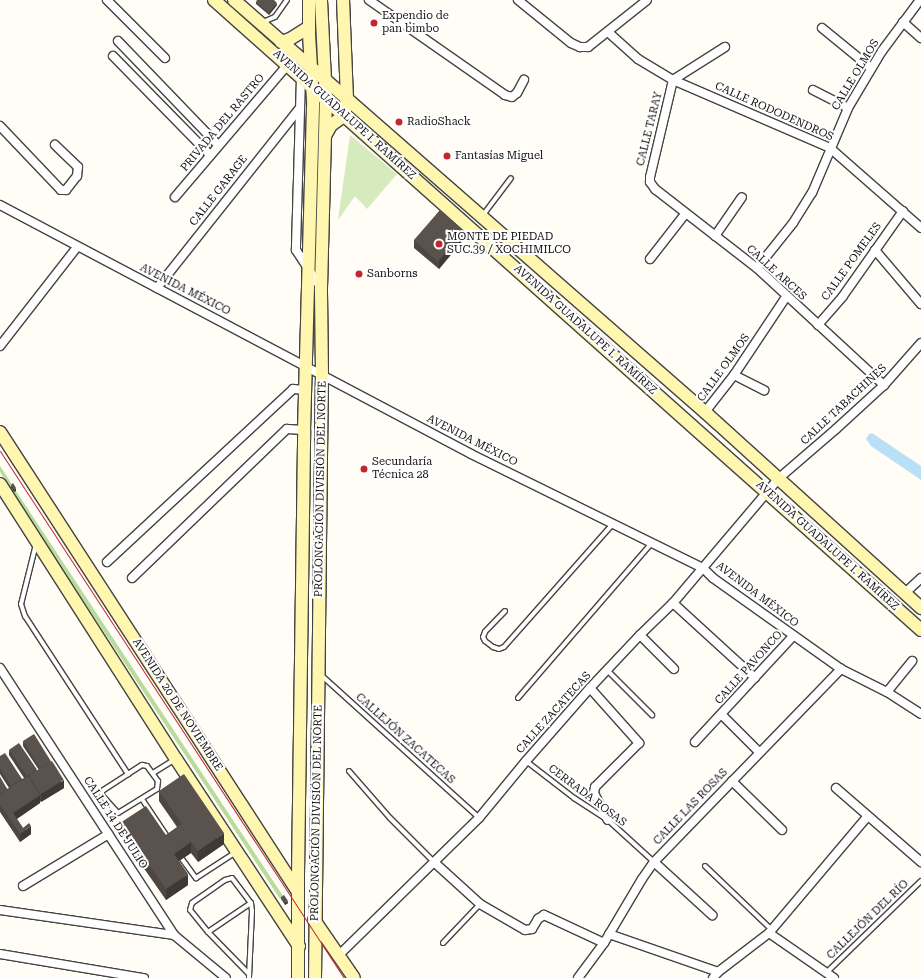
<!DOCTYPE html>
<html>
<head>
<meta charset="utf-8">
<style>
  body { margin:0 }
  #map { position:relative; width:921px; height:978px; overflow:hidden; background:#fffdf5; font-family:"Roboto Serif",serif }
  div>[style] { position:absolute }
  .green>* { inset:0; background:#d5ebbd }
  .forest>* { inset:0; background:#b9dc9c }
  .water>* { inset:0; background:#b9e0f7 }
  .roads { filter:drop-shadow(1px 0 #444) drop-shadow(-1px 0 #444) drop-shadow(0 1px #444) drop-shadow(0 -1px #444) }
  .lane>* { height:4px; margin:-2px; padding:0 2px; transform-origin:2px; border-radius:2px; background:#fff }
  .street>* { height:8px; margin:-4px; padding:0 4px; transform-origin:4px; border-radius:4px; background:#fff }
  .secondary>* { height:12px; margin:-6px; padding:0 6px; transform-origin:6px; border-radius:6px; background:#fff6b0 }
  .tram>* { height:1px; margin:-0.5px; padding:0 0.5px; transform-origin:0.5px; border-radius:0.5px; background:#c4262e }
  .wall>* { inset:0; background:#4d4742 }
  .shaded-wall>* { inset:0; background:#3f3936 }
  .building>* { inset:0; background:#5a524d; transform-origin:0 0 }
  .dots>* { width:11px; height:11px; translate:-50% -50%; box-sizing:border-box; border:2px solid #fff; border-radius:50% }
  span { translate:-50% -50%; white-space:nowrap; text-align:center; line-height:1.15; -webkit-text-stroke:4px #fff; paint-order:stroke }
  .poi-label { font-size:11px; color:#111 }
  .left { translate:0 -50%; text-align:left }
  .street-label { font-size:11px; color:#111 }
</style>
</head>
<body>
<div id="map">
  <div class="green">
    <i style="clip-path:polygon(350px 135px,397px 174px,367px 209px,355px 196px,338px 220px)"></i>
  </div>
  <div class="forest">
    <i style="clip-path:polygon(0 466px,13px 486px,11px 488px,14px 492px,16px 491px,283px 896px,280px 899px,44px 541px,0 472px)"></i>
  </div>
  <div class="water">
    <i style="clip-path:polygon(872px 433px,921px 466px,921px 480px,871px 446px,866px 439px,869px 434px)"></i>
  </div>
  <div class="roads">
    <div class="lane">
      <i style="left:263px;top:22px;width:13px;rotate:-23deg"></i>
      <i style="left:275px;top:17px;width:21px;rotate:-55deg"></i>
      <i style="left:483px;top:215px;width:46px;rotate:-52.9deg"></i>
      <i style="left:36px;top:544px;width:62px;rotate:104deg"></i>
      <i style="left:21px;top:604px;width:13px;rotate:72deg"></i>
      <i style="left:25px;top:616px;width:189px;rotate:56.9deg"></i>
      <i style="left:128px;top:774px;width:17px;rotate:-33deg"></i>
      <i style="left:142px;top:765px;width:5px;rotate:11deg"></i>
      <i style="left:147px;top:766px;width:19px;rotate:54deg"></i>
      <i style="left:158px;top:781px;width:8px;rotate:97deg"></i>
      <i style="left:157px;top:789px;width:46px;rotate:148.4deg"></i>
      <i style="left:118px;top:813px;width:24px;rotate:-132deg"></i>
      <i style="left:102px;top:795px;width:4px;rotate:-90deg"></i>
      <i style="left:102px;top:791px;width:31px;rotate:-33deg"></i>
      <i style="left:505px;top:611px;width:29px;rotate:134deg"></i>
      <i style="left:485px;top:632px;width:5px;rotate:112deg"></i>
      <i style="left:483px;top:637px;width:4px;rotate:63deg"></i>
      <i style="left:485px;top:641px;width:10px;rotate:37deg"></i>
      <i style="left:493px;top:647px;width:6px;rotate:18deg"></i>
      <i style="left:499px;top:649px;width:5px;rotate:-22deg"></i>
      <i style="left:504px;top:647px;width:164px;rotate:-48.5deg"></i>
      <i style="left:607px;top:670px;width:64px;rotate:45deg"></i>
      <i style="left:321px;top:675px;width:213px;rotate:42.1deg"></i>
      <i style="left:518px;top:698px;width:205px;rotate:-49.2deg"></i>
      <i style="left:526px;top:761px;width:61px;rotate:37.6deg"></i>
      <i style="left:574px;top:798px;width:40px;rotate:32.9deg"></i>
      <i style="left:608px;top:820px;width:62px;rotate:42.4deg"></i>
      <i style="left:349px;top:771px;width:62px;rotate:48.9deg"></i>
      <i style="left:390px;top:818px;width:64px;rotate:45deg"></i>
      <i style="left:153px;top:773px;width:26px;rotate:-32deg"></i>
      <i style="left:142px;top:799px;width:47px;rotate:56.3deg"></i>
      <i style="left:182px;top:859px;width:24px;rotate:54deg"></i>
      <i style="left:196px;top:878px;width:48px;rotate:-33deg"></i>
      <i style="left:705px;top:866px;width:91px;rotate:43.7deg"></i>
      <i style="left:208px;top:932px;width:52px;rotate:-34deg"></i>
      <i style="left:443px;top:943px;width:54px;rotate:-46.5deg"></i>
      <i style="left:827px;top:972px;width:131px;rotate:-44.1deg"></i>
      <i style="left:248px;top:973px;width:57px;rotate:-134.3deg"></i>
      <i style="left:208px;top:932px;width:28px;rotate:-129deg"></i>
      <i style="left:190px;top:910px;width:7px;rotate:-74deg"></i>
      <i style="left:192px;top:903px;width:40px;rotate:-34.9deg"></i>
      <i style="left:225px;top:880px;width:7px;rotate:-16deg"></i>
      <i style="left:232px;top:878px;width:31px;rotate:53deg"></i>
      <i style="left:251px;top:903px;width:8px;rotate:83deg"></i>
      <i style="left:252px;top:911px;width:67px;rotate:92.6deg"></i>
    </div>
    <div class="street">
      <i style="left:107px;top:0;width:82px;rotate:45deg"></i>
      <i style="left:369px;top:0;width:166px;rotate:34.9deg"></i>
      <i style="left:505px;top:95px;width:7px;rotate:16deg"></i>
      <i style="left:512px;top:97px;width:6px;rotate:-39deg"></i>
      <i style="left:517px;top:93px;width:15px;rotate:-62deg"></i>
      <i style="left:518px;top:0;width:68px;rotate:39.1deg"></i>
      <i style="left:571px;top:43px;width:10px;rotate:24deg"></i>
      <i style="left:580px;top:47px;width:8px"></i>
      <i style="left:588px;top:47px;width:75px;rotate:-38.5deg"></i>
      <i style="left:903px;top:22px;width:24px;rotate:42deg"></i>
      <i style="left:822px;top:28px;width:63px;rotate:39.2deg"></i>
      <i style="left:608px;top:32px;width:40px;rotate:42deg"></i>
      <i style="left:638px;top:59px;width:41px;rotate:31deg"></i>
      <i style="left:673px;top:80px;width:171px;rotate:23.4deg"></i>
      <i style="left:830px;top:148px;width:121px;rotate:41.3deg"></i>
      <i style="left:118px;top:41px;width:144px;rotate:46.1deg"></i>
      <i style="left:725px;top:47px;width:62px;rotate:147.6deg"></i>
      <i style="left:673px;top:80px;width:100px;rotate:103.3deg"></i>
      <i style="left:650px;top:177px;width:5px;rotate:90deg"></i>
      <i style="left:650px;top:182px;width:9px;rotate:54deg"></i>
      <i style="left:655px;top:189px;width:129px;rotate:37.8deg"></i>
      <i style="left:757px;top:268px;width:173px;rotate:42.7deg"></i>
      <i style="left:113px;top:56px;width:139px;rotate:45.6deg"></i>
      <i style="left:301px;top:77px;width:173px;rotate:91.7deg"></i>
      <i style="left:296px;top:250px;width:45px;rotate:56.7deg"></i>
      <i style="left:813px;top:90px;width:39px;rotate:27deg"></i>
      <i style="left:0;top:126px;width:88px;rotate:46.4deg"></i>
      <i style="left:61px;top:190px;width:5px"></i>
      <i style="left:66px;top:190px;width:18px;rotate:-52deg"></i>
      <i style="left:77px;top:176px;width:9px;rotate:-84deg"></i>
      <i style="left:78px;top:167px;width:32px;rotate:-136deg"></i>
      <i style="left:175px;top:197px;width:187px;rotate:-49.6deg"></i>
      <i style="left:0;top:205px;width:533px;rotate:27.86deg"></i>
      <i style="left:471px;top:454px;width:258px;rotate:26.2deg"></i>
      <i style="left:703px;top:568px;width:14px;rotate:45deg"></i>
      <i style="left:713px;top:578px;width:157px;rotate:35.4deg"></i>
      <i style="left:841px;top:669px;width:51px;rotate:26.6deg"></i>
      <i style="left:887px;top:692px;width:40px;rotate:32.9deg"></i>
      <i style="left:715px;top:236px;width:47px;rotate:-55.3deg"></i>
      <i style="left:875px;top:250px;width:71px;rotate:49.6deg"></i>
      <i style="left:650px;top:259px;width:58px;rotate:-52deg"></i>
      <i style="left:757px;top:268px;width:58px;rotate:-51.3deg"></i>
      <i style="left:793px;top:223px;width:36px;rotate:-58deg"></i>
      <i style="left:812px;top:193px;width:92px;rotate:-67deg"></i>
      <i style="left:848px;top:108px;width:66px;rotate:-59.2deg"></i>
      <i style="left:882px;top:51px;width:64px;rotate:-53.3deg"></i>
      <i style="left:157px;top:288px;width:228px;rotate:-51.6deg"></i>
      <i style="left:818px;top:325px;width:38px;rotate:-49deg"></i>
      <i style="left:843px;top:296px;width:104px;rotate:-54.8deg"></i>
      <i style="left:0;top:346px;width:125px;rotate:-52.1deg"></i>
      <i style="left:734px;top:375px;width:34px;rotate:27deg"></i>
      <i style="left:705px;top:412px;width:47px;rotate:-51.9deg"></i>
      <i style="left:734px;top:375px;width:94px;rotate:-56.3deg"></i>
      <i style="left:107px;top:562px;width:254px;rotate:-42.9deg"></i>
      <i style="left:293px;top:389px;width:12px;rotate:5deg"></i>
      <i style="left:132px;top:578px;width:215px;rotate:-43.9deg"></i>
      <i style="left:287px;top:429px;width:17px;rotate:3deg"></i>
      <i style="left:905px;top:593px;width:22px;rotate:-43deg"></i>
      <i style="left:673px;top:603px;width:111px;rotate:42.4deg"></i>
      <i style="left:640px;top:635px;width:48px;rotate:45deg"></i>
      <i style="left:0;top:668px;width:319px;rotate:56.9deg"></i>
      <i style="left:174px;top:935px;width:67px;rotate:39.6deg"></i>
      <i style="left:590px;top:688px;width:74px;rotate:48.3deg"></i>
      <i style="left:639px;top:743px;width:62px;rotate:135deg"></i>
      <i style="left:595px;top:787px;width:6px;rotate:99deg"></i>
      <i style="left:594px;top:793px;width:30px;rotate:63deg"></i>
      <i style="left:887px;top:692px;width:40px;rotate:-51deg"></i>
      <i style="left:722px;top:715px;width:52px;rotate:45deg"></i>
      <i style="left:695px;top:742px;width:144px;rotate:-47.2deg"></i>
      <i style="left:732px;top:781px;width:70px;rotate:44.4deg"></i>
      <i style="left:836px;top:788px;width:113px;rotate:41deg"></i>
      <i style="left:654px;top:862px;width:79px;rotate:42.4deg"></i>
      <i style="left:435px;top:863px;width:61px;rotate:42.3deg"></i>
      <i style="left:480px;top:904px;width:52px;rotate:30deg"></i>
      <i style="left:525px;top:930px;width:7px;rotate:-8deg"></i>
      <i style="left:532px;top:929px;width:12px;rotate:-59deg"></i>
      <i style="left:538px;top:919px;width:7px;rotate:-34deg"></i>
      <i style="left:544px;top:915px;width:66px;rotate:25deg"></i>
      <i style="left:23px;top:886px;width:100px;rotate:-31.2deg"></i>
      <i style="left:0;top:910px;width:176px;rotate:8.2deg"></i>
      <i style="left:769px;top:933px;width:79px;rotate:34.7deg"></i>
      <i style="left:609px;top:934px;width:115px;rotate:19.2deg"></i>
      <i style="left:0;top:954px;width:146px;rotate:9.5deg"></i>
      <i style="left:339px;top:955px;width:196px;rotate:-44.4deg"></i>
      <i style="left:479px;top:818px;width:74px;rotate:-50.5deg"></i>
      <i style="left:526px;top:761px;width:97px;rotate:-48.8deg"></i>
      <i style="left:590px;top:688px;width:73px;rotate:-46.7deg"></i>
      <i style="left:640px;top:635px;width:46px;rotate:-44.1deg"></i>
      <i style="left:673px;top:603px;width:162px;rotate:-49.7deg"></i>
      <i style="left:778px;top:479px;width:77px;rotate:-40.8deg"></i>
      <i style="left:836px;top:429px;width:65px;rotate:-42.5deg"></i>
      <i style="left:884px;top:385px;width:56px;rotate:-48.6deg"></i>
      <i style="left:578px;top:978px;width:44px;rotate:-53.4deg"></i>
      <i style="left:604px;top:943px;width:74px;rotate:-59.3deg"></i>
      <i style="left:642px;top:879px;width:21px;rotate:-55deg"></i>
      <i style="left:654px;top:862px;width:269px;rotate:-45.9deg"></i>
      <i style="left:713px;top:978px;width:8px;rotate:-50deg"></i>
      <i style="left:718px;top:972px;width:64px;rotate:-37.4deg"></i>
      <i style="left:769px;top:933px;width:153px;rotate:-49.8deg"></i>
    </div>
    <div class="secondary">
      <i style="left:214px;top:0;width:947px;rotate:41.7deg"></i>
      <i style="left:234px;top:0;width:626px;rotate:41.18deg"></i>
      <i style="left:705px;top:412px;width:292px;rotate:42.2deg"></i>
      <i style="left:281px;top:42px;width:9px;rotate:-18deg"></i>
      <i style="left:290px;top:39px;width:22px;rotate:-32deg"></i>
      <i style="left:325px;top:136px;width:13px;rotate:-61deg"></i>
      <i style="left:331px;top:125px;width:16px;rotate:-35deg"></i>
      <i style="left:344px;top:116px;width:17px;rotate:-80deg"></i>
      <i style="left:347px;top:99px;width:99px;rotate:-92.3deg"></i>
      <i style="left:0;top:432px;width:548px;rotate:57.06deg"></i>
      <i style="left:0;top:484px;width:326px;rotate:57.4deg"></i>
      <i style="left:176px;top:759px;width:224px;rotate:56.7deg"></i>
      <i style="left:314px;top:920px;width:70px;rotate:55.4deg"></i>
      <i style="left:298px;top:978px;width:104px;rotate:-90deg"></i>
      <i style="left:298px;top:874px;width:444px;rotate:-89.2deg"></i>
      <i style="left:304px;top:430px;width:330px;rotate:-88.4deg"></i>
      <i style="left:313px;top:100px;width:66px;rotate:-93.5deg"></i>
      <i style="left:309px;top:34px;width:34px;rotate:-90deg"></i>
      <i style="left:315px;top:978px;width:604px;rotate:-89.34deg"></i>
      <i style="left:322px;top:374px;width:86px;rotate:-90.7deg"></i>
      <i style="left:321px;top:288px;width:189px;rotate:-88.5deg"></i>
      <i style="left:326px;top:99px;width:99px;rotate:-92.9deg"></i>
    </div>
  </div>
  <div class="tram">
    <i style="left:0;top:451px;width:629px;rotate:56.87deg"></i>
  </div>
  <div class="wall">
    <i style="clip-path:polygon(256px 2px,277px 5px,269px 15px,256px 4px)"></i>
    <i style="clip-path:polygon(464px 239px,439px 269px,414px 248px,414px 240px)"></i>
    <i style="clip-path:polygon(11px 485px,16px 491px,14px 492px,11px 488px)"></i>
    <i style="clip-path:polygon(23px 741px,51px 762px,64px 788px,41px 802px,40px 801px,40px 803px,17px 819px,23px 828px,31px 834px,20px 842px,0 812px,0 777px,7px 789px,9px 788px,0 774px,0 756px,22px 779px,24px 778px,9px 755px,9px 750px,37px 771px,39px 770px,23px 746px)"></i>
    <i style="clip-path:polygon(159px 791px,224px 844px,198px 862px,191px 853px,179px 861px,188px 885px,166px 900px,120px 834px,120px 823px,166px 835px,177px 827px,159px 801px)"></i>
    <i style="clip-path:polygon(281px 897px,288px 903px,285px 905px,281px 899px)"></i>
  </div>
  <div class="shaded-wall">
    <i style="clip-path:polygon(277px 3px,277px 5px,269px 15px,269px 13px)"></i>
    <i style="clip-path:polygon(464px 231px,464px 239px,439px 269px,439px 261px)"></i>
    <i style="clip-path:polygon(16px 488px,16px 491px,14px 492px,14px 490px)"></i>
    <i style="clip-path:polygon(37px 770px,37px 775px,29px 776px,29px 780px,26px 777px)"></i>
    <i style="clip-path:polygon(64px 780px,64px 788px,41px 802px,41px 794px)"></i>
    <i style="clip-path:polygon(40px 795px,40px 803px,13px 821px,13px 813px)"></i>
    <i style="clip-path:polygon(31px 826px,31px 834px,20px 842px,20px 834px)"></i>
    <i style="clip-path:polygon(224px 833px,224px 844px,198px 862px,198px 851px)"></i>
    <i style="clip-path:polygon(191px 842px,191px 853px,174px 864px,174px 854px)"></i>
    <i style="clip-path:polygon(188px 874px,188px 885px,166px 900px,166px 889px)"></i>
    <i style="clip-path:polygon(288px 901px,288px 903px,285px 905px,285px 903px)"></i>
  </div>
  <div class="building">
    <i style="clip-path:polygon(257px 0,274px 0,277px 3px,269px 13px,256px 2px)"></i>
    <i style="left:440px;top:210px;width:32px;height:40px;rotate:41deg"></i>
    <i style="clip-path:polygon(13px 483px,16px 488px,14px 490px,11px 485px)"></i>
    <i style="left:34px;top:734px;width:32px;height:13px;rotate:58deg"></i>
    <i style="left:19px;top:743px;width:32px;height:12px;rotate:56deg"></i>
    <i style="clip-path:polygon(5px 753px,22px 779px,11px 786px,0 768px,0 756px)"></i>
    <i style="left:52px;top:761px;width:22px;height:27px;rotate:58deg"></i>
    <i style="clip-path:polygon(184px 774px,224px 833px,198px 851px,191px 842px,174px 854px,188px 874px,166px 889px,120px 823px,146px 806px,166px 835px,182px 824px,159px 791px)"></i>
    <i style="clip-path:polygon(28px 776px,40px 795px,13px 813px,23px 828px,29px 823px,31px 826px,20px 834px,0 804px,0 794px)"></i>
    <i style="clip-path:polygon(0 777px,7px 789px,0 793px)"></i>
    <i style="left:284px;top:895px;width:7px;height:4px;rotate:56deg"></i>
  </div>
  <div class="dots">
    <i style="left:374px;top:23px;background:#c4262e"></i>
    <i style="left:399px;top:122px;background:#c4262e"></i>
    <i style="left:447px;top:156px;background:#c4262e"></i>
    <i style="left:439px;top:244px;background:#c4262e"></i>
    <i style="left:359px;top:274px;background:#c4262e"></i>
    <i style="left:364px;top:469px;background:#c4262e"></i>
  </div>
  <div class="poi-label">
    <span class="left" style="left:382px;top:23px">Expendio de<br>pan bimbo</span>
    <span class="left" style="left:407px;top:122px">RadioShack</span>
    <span class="left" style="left:455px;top:156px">Fantasías Miguel</span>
    <span class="left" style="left:447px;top:244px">MONTE DE PIEDAD<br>SUC.39 / XOCHIMILCO</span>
    <span class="left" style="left:367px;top:274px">Sanborns</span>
    <span class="left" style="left:372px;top:469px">Secundaría<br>Técnica 28</span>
  </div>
  <div class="street-label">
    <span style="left:856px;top:75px;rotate:-59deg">CALLE OLMOS</span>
    <span style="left:774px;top:112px;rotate:24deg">CALLE RODODENDROS</span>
    <span style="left:344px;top:115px;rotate:42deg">AVENIDA GUADALUPE I. RAMÍREZ</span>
    <span style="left:223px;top:123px;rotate:-50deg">PRIVADA DEL RASTRO</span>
    <span style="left:650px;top:129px;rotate:-76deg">CALLE TARAY</span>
    <span style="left:219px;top:191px;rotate:-52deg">CALLE GARAGE</span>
    <span style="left:852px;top:262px;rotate:-54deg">CALLE POMELES</span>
    <span style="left:776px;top:273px;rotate:42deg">CALLE ARCES</span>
    <span style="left:185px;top:290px;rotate:27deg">AVENIDA MÉXICO</span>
    <span style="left:585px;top:330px;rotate:42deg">AVENIDA GUADALUPE I. RAMÍREZ</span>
    <span style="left:724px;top:368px;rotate:-54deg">CALLE OLMOS</span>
    <span style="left:844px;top:405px;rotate:-43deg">CALLE TABACHINES</span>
    <span style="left:472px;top:441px;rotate:27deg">AVENIDA MÉXICO</span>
    <span style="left:321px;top:489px;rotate:-89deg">PROLONGACIÓN DIVISIÓN DEL NORTE</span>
    <span style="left:827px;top:546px;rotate:42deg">AVENIDA GUADALUPE I. RAMÍREZ</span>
    <span style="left:757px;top:595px;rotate:37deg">AVENIDA MÉXICO</span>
    <span style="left:749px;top:668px;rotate:-48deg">CALLE PAVONCO</span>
    <span style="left:177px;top:705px;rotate:57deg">AVENIDA 20 DE NOVIEMBRE</span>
    <span style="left:554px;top:713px;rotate:-48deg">CALLE ZACATECAS</span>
    <span style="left:405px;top:739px;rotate:42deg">CALLEJÓN ZACATECAS</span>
    <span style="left:587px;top:796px;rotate:37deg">CERRADA ROSAS</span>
    <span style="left:691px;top:807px;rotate:-46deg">CALLE LAS ROSAS</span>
    <span style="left:317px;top:813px;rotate:-89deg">PROLONGACIÓN DIVISIÓN DEL NORTE</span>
    <span style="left:115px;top:823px;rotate:57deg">CALLE 14 DE JULIO</span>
    <span style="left:868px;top:920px;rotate:-44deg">CALLEJÓN DEL RÍO</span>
  </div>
</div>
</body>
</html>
